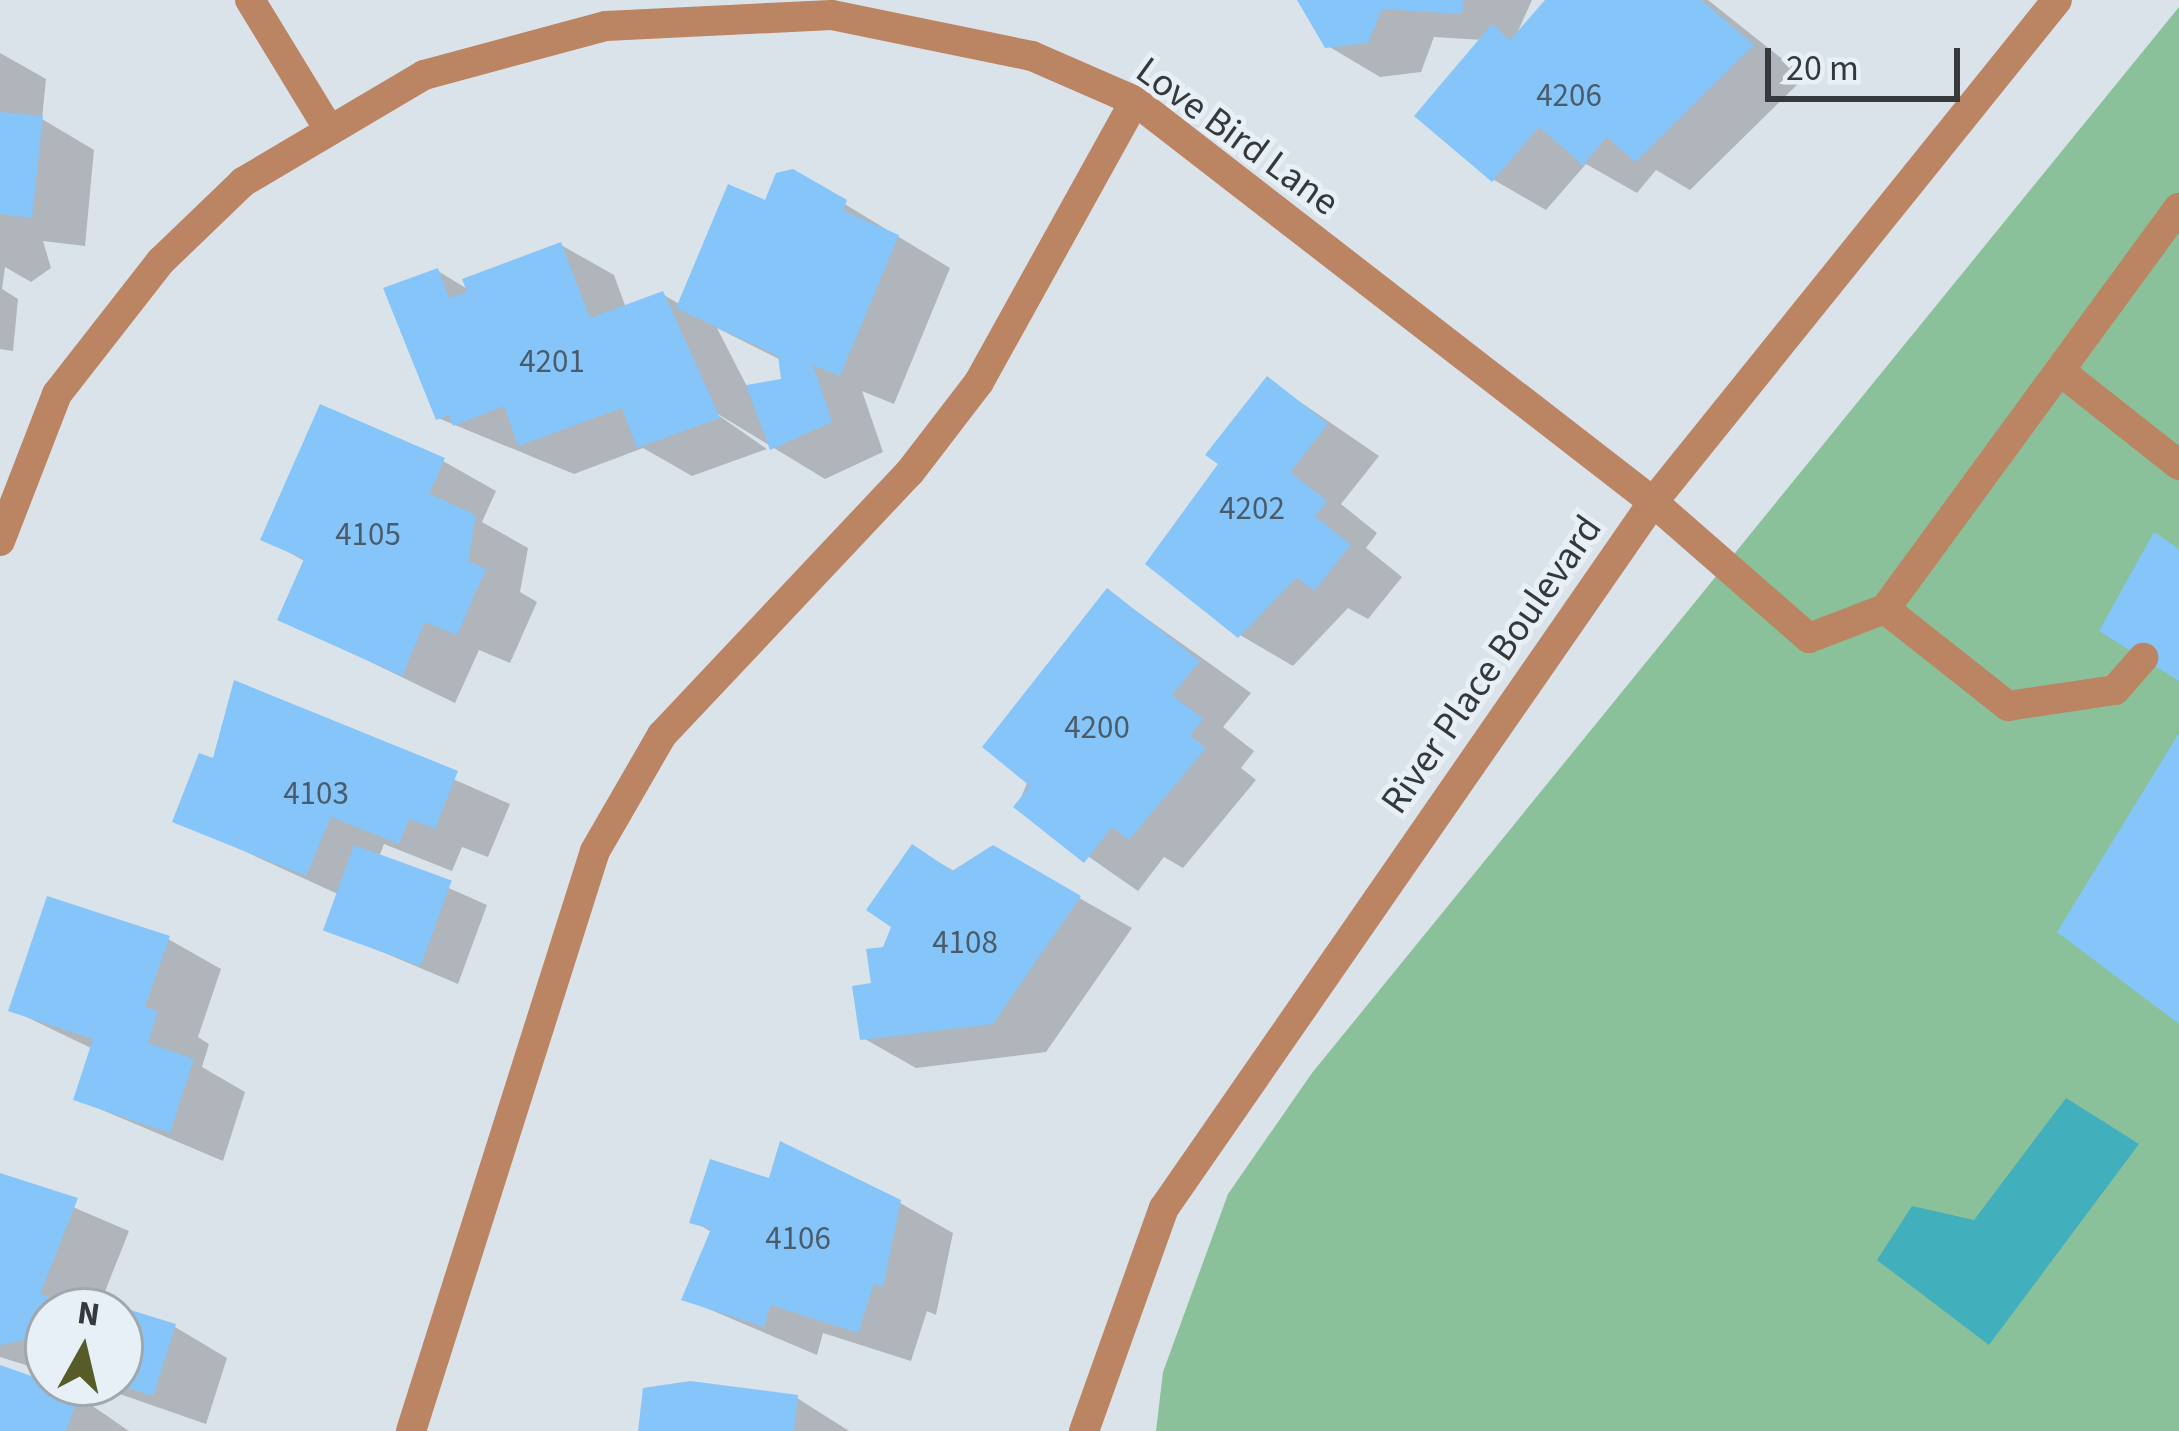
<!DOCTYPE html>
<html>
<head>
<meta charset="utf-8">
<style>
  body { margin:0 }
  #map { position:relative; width:2179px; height:1431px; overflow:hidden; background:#dbe3ea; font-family:"Source Sans 3",sans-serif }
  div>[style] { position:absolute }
  .green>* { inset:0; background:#8bc19a }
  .water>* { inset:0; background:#42afbc }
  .shadow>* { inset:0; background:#0003 }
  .building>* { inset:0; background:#85c5f9; transform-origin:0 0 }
  .minor>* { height:30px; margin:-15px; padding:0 15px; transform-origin:15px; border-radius:15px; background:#bb8463 }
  span { translate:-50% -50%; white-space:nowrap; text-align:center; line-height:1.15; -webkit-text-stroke:10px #e8f0f7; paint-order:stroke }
  .number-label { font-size:33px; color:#4a5c6b }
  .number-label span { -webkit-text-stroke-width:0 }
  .street-label { font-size:39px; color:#36393c }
  .north { position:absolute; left:24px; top:1287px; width:120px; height:120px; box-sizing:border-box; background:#e8f0f7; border:3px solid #a1a7ac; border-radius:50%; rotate:8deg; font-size:33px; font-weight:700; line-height:48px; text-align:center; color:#36393c }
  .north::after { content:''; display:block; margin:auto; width:42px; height:54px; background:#565b28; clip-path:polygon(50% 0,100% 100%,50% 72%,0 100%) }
  .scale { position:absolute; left:1765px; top:48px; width:195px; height:54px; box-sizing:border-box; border:6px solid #36393c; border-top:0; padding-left:15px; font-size:36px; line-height:42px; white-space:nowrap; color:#36393c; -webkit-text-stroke:9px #e8f0f7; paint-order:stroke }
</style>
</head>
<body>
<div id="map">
  <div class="green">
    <i style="clip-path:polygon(2179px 7px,2179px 1431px,1156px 1431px,1163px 1372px,1228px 1194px,1312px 1073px)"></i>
  </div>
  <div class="water">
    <i style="clip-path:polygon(2066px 1098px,2139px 1144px,1989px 1345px,1877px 1260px,1912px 1206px,1974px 1220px)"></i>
  </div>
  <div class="shadow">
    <i style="clip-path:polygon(1300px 0,1532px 0,1514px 40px,1549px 0,1708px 0,1805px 77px,1690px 190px,1656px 170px,1637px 193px,1586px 164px,1546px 210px,1494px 180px,1483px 40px,1434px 37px,1421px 72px,1380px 77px,1328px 46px)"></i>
    <i style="clip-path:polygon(0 53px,46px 79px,42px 119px,94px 150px,85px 246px,43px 241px,51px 268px,31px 282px,5px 267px,2px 289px,18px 299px,13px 351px,0 349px)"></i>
    <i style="clip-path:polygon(evenodd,792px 172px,950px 268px,894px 404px,862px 391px,883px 452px,825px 479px,708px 408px,767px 449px,692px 476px,643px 448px,574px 474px,438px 418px,438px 271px,469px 290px,561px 245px,614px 275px,626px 308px,662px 294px,681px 305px,792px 172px,717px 328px,781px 360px,785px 381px,758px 408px,717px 328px)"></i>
    <i style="clip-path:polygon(1268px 380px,1379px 456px,1341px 504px,1377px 533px,1366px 548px,1402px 577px,1368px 619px,1348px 608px,1293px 666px,1240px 635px,1222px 464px)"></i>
    <i style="clip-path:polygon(443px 461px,496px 491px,482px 522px,528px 548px,520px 592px,537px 602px,510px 663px,479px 650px,455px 703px,280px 618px,306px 562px,264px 538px)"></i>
    <i style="clip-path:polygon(1108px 591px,1251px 693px,1223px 727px,1254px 751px,1241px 768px,1256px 780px,1183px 868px,1164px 857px,1138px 891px,1017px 807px)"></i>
    <i style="clip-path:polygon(236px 684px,510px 804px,488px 857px,462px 847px,452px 871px,384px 844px,379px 857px,487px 905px,458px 984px,328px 929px,340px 895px,176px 820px,215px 762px)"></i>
    <i style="clip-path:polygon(913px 848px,956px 872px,993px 849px,1132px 928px,1046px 1052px,916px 1068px,863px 1038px)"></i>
    <i style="clip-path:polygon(168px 939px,221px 969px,198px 1037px,209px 1044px,202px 1067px,245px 1092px,223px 1161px,76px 1099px,93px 1049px,12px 1010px)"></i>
    <i style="clip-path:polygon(0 1176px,129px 1231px,100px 1304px,175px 1327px,227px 1358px,206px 1424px,88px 1383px,120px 1383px,120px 1311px,48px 1311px,48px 1372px,0 1357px)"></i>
    <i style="clip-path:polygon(770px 1182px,900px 1203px,953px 1233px,936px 1315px,927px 1311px,911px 1361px,823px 1333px,817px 1355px,685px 1299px,713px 1233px,693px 1221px)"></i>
    <i style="clip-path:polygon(78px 1396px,129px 1431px,0 1431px)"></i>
    <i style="clip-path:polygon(797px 1398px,849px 1431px,643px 1431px)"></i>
  </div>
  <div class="building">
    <i style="clip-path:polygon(1297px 0,1464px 0,1462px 14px,1382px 9px,1368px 43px,1325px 48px)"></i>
    <i style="clip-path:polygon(1545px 0,1701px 0,1754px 45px,1635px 162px,1607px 137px,1583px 165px,1539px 127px,1492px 182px,1414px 116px,1492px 24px,1510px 40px)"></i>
    <i style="clip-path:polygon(0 112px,43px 116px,32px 218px,0 214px)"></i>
    <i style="clip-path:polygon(793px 169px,847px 200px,843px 211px,899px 235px,840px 376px,813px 365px,832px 422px,770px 450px,746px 385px,781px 379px,778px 356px,676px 308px,728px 184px,765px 200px,776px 173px)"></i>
    <i style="clip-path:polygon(561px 242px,590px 318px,663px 291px,720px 418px,637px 448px,622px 408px,518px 446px,504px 406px,453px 426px,449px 415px,436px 420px,383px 288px,438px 268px,449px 298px,467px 292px,462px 279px)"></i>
    <i style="clip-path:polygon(1267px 376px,1328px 424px,1290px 472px,1327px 501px,1315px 516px,1351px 545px,1314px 591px,1297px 577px,1238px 638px,1145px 564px,1218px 464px,1205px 455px)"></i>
    <i style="clip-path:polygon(320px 404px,445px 458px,429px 494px,476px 515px,468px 561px,486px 569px,457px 635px,425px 622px,402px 676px,277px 620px,304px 559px,260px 540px)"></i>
    <i style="clip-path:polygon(2154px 532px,2179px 549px,2179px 681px,2099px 631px)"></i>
    <i style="clip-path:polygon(1107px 588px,1200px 661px,1172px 695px,1203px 719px,1190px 736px,1206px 748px,1129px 840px,1112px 827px,1084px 863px,1013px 807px,1030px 786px,982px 747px)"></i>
    <i style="clip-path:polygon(234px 680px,458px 771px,435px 829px,409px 819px,399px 844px,331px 817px,306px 876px,172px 822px,199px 753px,213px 758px)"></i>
    <i style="clip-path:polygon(2179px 733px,2179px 1024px,2057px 932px)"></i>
    <i style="clip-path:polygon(912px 844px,952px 871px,993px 845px,1081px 896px,993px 1024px,860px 1040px,852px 986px,871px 983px,866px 949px,883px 947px,891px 927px,866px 910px)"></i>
    <i style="left:354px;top:845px;width:104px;height:91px;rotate:20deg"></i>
    <i style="clip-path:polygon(47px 896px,170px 936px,145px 1007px,158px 1011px,148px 1043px,194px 1059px,170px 1133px,73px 1100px,93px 1039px,8px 1011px)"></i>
    <i style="clip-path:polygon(780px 1141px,901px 1200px,883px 1287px,874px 1284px,858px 1333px,771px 1305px,764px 1327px,681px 1300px,711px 1229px,689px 1223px,710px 1159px,769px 1178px)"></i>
    <i style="clip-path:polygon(0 1173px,78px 1198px,40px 1294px,59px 1300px,62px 1289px,176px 1324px,153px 1396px,120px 1385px,120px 1311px,48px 1311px,48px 1335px,0 1345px)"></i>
    <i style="clip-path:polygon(0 1365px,80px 1393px,66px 1431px,0 1431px)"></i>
    <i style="clip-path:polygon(690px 1381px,798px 1395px,794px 1431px,638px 1431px,643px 1388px)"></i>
  </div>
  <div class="minor">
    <i style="left:250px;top:0;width:148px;rotate:58.6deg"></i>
    <i style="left:2060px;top:371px;width:152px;rotate:38.3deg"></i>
    <i style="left:0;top:541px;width:158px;rotate:-68.8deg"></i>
    <i style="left:57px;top:394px;width:169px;rotate:-52deg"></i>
    <i style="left:161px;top:261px;width:114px;rotate:-43.9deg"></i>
    <i style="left:243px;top:182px;width:210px;rotate:-30.6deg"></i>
    <i style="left:424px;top:75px;width:188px;rotate:-15.1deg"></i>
    <i style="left:606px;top:26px;width:226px;rotate:-2.8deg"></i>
    <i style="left:832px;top:15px;width:204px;rotate:11.6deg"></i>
    <i style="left:1032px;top:56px;width:112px;rotate:23.6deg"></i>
    <i style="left:1135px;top:101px;width:655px;rotate:37.74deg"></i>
    <i style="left:1653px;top:502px;width:207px;rotate:41.1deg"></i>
    <i style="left:1809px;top:638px;width:81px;rotate:-20.9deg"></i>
    <i style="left:1885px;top:609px;width:497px;rotate:-53.8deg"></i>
    <i style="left:1885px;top:609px;width:157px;rotate:38.3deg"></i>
    <i style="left:2008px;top:706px;width:108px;rotate:-8.5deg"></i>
    <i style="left:2115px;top:690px;width:43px;rotate:-48.8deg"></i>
    <i style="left:411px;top:1431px;width:608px;rotate:-72.4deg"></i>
    <i style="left:595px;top:851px;width:134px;rotate:-60deg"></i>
    <i style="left:662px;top:735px;width:361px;rotate:-46.7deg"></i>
    <i style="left:910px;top:472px;width:113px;rotate:-52.5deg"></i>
    <i style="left:979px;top:382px;width:321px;rotate:-61deg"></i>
    <i style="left:1084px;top:1431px;width:237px;rotate:-70.3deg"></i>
    <i style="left:1164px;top:1208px;width:859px;rotate:-55.29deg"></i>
    <i style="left:1653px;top:502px;width:644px;rotate:-51.17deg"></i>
  </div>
  <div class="number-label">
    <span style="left:1569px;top:96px">4206</span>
    <span style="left:552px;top:362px">4201</span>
    <span style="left:1252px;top:509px">4202</span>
    <span style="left:368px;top:535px">4105</span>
    <span style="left:1097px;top:728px">4200</span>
    <span style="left:316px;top:794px">4103</span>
    <span style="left:965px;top:943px">4108</span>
    <span style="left:798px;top:1239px">4106</span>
  </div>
  <div class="street-label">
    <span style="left:1237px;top:137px;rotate:36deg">Love Bird Lane</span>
    <span style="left:1492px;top:665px;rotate:-55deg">River Place Boulevard</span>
  </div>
  <div class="north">N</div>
  <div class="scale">20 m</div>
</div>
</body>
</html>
